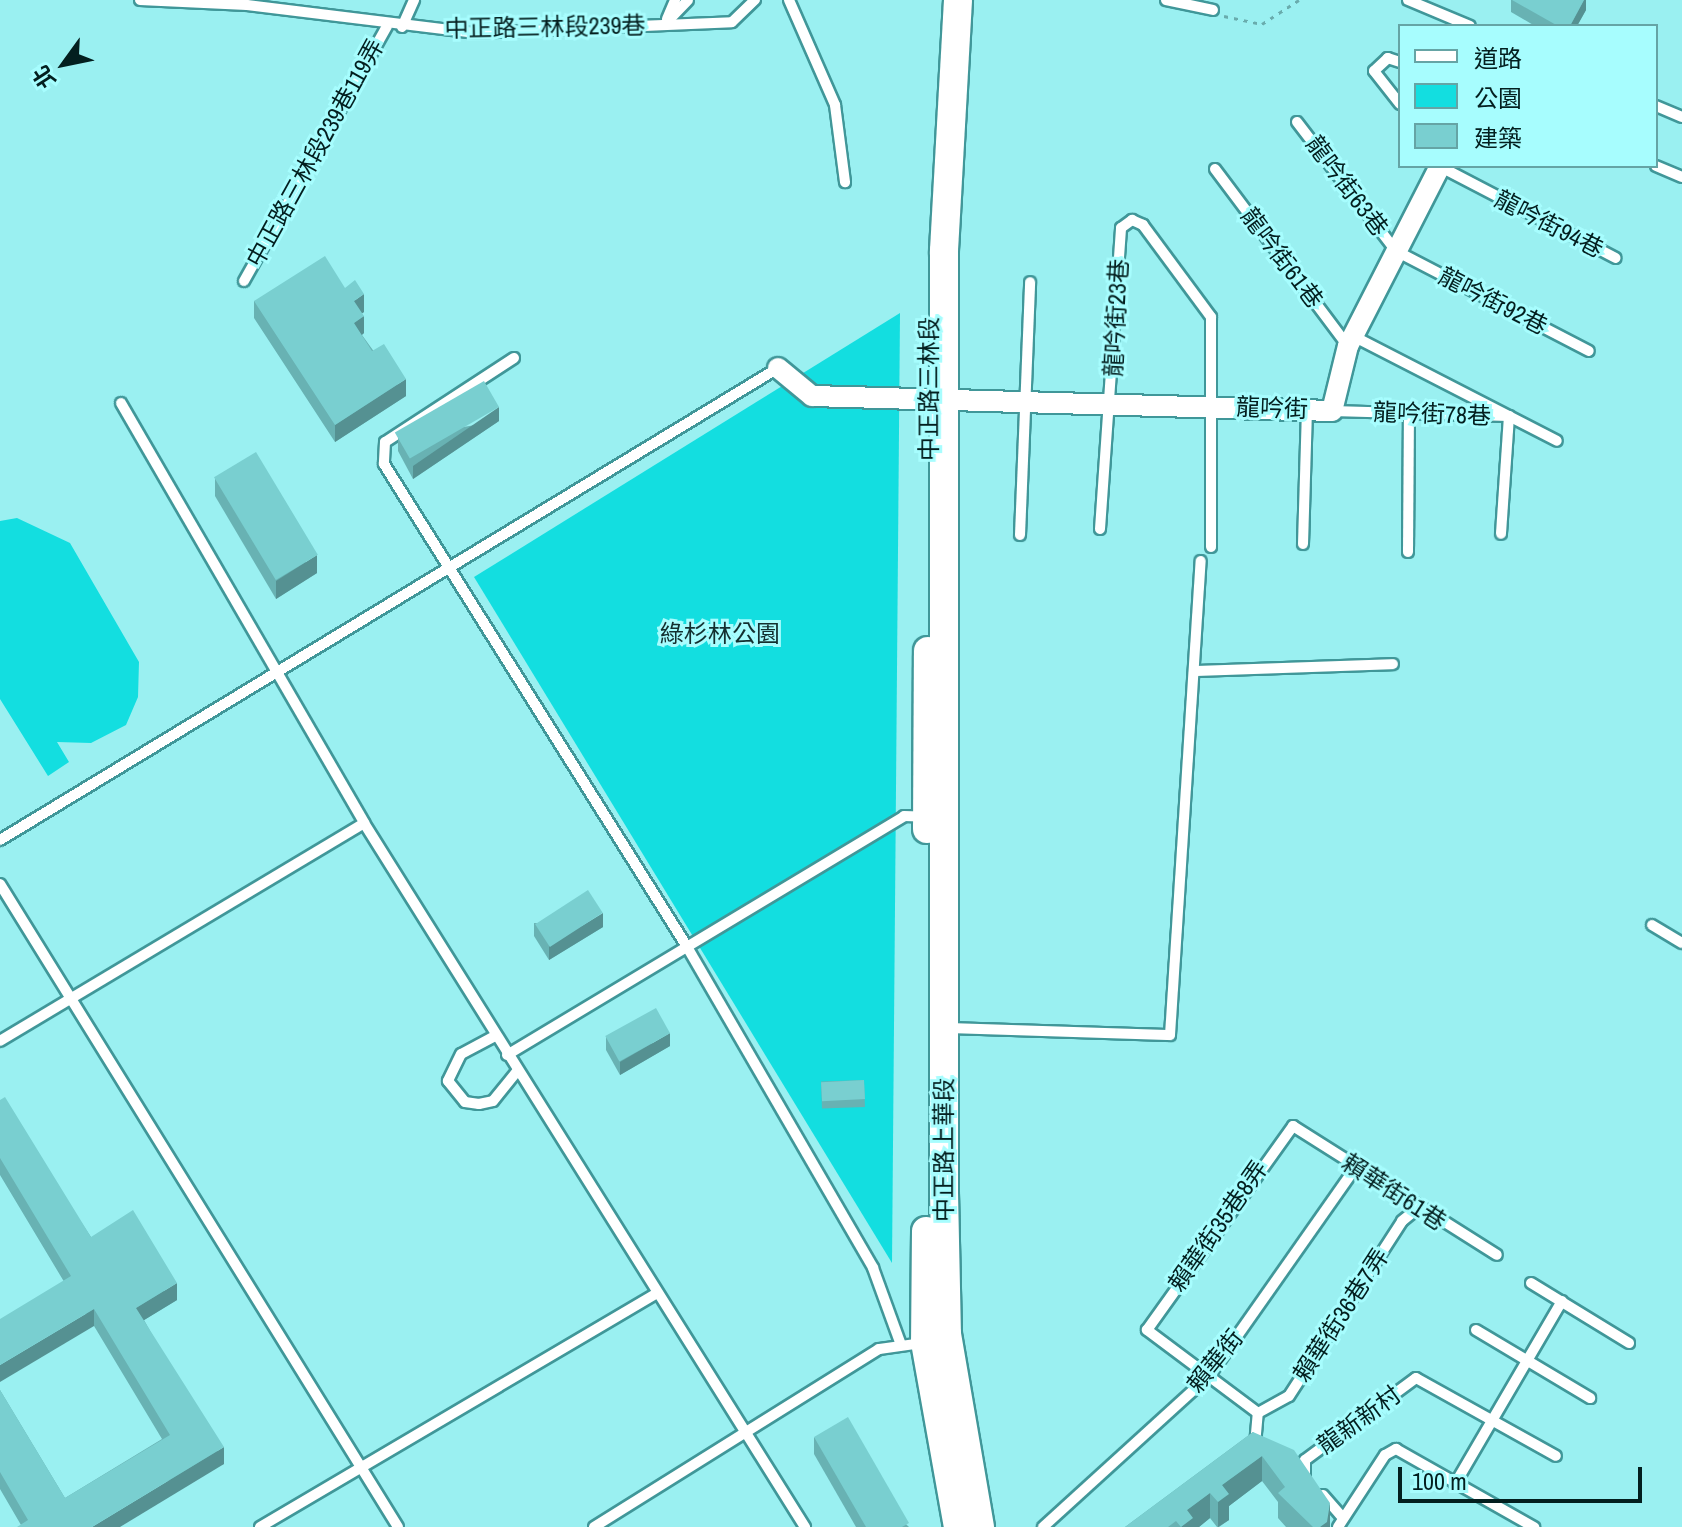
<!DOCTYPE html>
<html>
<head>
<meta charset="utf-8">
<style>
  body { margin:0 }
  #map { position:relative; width:1682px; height:1527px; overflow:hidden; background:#9af0f1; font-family:"Archivo Narrow","Noto Sans TC",sans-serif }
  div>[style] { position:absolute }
  .green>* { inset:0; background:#13dee0 }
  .path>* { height:3px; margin-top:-1.5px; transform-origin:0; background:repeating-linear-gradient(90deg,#69acad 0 4px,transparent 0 10px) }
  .roads { filter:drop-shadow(2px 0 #409799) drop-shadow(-2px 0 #409799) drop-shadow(0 2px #409799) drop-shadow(0 -2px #409799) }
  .service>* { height:10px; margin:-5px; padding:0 5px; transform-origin:5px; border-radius:5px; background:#fff }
  .minor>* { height:20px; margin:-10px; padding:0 10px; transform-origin:10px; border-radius:10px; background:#fff }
  .secondary>* { height:28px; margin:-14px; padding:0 14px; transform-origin:14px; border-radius:14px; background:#fff }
  .wall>* { inset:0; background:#68b2b3; transform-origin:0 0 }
  .shaded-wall>* { inset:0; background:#559192 }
  .building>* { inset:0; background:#79cfd0; transform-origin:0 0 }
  span { translate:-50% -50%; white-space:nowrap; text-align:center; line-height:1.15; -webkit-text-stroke:6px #a7fdfe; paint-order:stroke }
  .street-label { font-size:24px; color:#031f1f }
  .park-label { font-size:24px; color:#132f2f }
  .legend { position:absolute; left:1398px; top:24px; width:260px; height:144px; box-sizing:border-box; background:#a7fdfe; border:2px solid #65a4a5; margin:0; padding:10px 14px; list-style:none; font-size:24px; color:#031f1f }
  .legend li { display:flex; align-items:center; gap:16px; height:40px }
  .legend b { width:40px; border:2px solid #65a4a5 }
  .north { position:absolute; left:24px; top:24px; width:80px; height:80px; -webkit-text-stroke:6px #a7fdfe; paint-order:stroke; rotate:237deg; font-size:22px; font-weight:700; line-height:32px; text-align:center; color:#031f1f }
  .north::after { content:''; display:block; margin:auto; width:28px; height:36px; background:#031f1f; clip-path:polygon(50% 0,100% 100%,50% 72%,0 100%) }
  .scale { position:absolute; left:1398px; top:1467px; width:244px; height:36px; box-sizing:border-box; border:4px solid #031f1f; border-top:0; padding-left:10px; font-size:24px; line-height:28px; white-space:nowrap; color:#031f1f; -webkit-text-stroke:6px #a7fdfe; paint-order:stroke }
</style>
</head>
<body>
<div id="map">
  <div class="green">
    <i style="clip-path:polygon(900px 313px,892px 1263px,474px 577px)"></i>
    <i style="clip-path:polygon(17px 518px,70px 543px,139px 662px,138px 697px,126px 725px,91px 743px,57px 742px,69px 762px,48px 776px,0 699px,0 521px)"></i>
  </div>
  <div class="path">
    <i style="left:1224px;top:16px;width:39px;rotate:12deg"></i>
    <i style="left:1262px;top:24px;width:44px;rotate:-33deg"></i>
  </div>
  <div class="roads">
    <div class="service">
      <i style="left:140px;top:0;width:107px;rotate:2.7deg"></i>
      <i style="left:247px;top:5px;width:229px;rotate:7deg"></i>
      <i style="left:474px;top:33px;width:258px;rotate:-2.4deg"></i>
      <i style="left:732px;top:22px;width:32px;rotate:-44deg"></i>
      <i style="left:789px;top:0;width:115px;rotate:66.3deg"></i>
      <i style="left:835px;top:105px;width:78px;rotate:82.6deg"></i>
      <i style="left:1166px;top:0;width:48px;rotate:12deg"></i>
      <i style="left:1408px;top:0;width:67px;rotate:22.8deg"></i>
      <i style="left:667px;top:19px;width:21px;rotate:-67deg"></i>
      <i style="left:665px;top:24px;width:33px;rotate:-46deg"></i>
      <i style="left:402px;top:27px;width:30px;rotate:-66deg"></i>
      <i style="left:1400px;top:62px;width:13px;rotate:-162deg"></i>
      <i style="left:1388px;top:58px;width:19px;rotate:137deg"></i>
      <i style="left:1374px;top:71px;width:42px;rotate:51.8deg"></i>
      <i style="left:1656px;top:106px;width:28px;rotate:23deg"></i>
      <i style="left:1297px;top:122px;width:163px;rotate:52.5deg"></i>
      <i style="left:1396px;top:251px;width:217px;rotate:27.4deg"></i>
      <i style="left:1439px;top:166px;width:199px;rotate:27.5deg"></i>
      <i style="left:1656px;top:166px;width:28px;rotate:23deg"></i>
      <i style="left:1215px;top:169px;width:221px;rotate:53.1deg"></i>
      <i style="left:244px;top:281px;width:292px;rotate:-60.7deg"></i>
      <i style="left:1353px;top:336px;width:229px;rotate:27.2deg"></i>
      <i style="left:514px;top:358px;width:154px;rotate:146.9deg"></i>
      <i style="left:385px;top:442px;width:22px;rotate:93deg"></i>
      <i style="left:384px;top:464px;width:568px;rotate:57.88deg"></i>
      <i style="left:686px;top:945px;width:373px;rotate:59.9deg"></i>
      <i style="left:873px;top:1268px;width:82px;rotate:70deg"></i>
      <i style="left:121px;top:403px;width:485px;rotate:59.9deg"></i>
      <i style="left:364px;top:823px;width:831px;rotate:57.94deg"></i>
      <i style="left:1332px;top:411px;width:177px;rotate:1.6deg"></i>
      <i style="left:1509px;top:416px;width:118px;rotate:93.9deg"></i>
      <i style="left:1100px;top:529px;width:302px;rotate:-86deg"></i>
      <i style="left:1121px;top:228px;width:14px;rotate:-36deg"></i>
      <i style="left:1132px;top:220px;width:12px;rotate:24deg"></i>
      <i style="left:1143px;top:225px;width:114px;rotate:53.5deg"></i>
      <i style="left:1211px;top:317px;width:230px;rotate:90deg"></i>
      <i style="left:1020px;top:535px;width:253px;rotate:-87.7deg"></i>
      <i style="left:1303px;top:544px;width:134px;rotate:-88.3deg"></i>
      <i style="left:1408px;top:552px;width:139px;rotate:-89.6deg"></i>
      <i style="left:1194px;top:671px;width:199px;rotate:-2deg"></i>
      <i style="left:0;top:840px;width:910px;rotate:-31.24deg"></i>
      <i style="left:0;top:884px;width:756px;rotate:58.24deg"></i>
      <i style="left:1652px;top:925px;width:35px;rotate:31deg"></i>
      <i style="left:946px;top:1028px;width:224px;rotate:1.8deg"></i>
      <i style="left:1170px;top:1035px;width:475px;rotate:-86.3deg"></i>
      <i style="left:495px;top:1036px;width:38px;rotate:152deg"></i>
      <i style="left:461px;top:1054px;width:30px;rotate:116deg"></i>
      <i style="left:448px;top:1081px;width:27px;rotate:51deg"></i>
      <i style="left:465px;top:1102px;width:14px;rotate:8deg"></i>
      <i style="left:479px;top:1104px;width:14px;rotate:-12deg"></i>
      <i style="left:493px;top:1101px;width:38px;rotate:-51deg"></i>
      <i style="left:0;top:1041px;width:424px;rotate:-30.9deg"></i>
      <i style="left:507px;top:1055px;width:463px;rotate:-31deg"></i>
      <i style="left:904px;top:816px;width:23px;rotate:2deg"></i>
      <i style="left:1531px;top:1283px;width:115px;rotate:31.5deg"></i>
      <i style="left:1476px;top:1330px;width:133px;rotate:30.8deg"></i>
      <i style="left:1258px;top:1413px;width:139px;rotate:-143.2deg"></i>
      <i style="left:1147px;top:1330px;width:251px;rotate:-54.4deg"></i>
      <i style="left:1293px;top:1126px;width:241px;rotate:32.3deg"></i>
      <i style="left:1258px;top:1413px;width:35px;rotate:-29deg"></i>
      <i style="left:1289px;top:1396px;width:208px;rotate:-57.1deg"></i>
      <i style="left:1402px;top:1221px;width:19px;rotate:-39deg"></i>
      <i style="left:1255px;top:1445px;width:32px;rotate:-85deg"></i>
      <i style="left:1305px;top:1474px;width:14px;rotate:-90deg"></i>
      <i style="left:1305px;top:1460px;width:138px;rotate:-36.5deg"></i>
      <i style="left:1416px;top:1378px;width:160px;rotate:29.1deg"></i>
      <i style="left:1455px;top:1484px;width:212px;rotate:-59.7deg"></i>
      <i style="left:1323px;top:1495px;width:30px;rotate:49deg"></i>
      <i style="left:260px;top:1527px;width:461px;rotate:-30.5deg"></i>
      <i style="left:594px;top:1527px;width:336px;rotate:-32deg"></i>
      <i style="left:879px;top:1349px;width:43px;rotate:-7.9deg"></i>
      <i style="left:1043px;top:1527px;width:224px;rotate:-42.3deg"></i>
      <i style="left:1209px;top:1376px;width:254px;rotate:-54.9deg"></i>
      <i style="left:1338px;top:1527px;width:86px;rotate:-56.9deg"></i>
      <i style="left:1385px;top:1455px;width:13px;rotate:-29deg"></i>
      <i style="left:1396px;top:1449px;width:159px;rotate:29.5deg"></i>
    </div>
    <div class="minor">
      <i style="left:778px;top:368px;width:44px;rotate:39.5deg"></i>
      <i style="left:812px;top:396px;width:520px;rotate:1.65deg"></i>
      <i style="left:1332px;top:411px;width:67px;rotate:-76.2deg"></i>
      <i style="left:1348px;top:346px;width:202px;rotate:-62.9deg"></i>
    </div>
    <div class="secondary">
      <i style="left:958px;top:0;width:251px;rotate:93.2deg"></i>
      <i style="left:944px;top:251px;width:942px;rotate:90deg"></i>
      <i style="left:944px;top:1193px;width:141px;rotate:88.8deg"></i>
      <i style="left:947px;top:1334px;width:196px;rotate:80.3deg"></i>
      <i style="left:927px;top:829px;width:178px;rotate:-89.7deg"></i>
      <i style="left:926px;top:1231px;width:111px;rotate:90.5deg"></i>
      <i style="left:925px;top:1342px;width:188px;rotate:79.9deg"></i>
    </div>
  </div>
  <div class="wall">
    <i style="clip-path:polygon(1511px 0,1586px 0,1586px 10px,1577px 26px,1535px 26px,1511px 12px)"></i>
    <i style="clip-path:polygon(345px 288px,364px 312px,362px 313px,364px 333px,362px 335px,406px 396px,335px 442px,254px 318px,254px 301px)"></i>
    <i style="clip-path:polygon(499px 421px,413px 479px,398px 451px,398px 438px)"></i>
    <i style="clip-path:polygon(215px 478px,317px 573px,276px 599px,215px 496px)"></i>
    <i style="clip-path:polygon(534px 923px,603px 927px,549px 960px,534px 936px)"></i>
    <i style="clip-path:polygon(606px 1037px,670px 1046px,620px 1075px,606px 1050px)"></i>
    <i style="left:864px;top:1080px;width:27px;height:43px;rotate:88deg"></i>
    <i style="clip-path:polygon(0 1100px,91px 1237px,177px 1300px,144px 1320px,224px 1464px,21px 1525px,0 1489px,0 1390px,65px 1498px,162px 1439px,94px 1326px,63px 1280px,0 1175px)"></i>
    <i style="clip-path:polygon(1253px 1432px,1330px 1527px,1286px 1527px,1278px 1518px,1278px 1502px,1262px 1481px,1229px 1506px,1229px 1520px,1219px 1527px,1217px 1527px,1210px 1518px,1199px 1527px,1125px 1527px)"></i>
    <i style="clip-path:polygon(814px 1437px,909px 1527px,856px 1527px,814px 1454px)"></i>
  </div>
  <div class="shaded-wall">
    <i style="clip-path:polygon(1584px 0,1586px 0,1586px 10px,1577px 26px,1570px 26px)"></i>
    <i style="clip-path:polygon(364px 294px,364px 312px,354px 319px,354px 301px)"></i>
    <i style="clip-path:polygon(364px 316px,364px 333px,354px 341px,354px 323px)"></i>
    <i style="clip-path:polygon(406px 379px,406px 396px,335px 442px,335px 425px)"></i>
    <i style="clip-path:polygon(499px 407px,499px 421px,413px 479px,413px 466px)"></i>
    <i style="clip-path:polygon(317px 555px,317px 573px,276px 599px,276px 581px)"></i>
    <i style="clip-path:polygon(603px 913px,603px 927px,549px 960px,549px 946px)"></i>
    <i style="clip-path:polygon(670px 1033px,670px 1046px,620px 1075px,620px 1062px)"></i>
    <i style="clip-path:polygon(177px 1283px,177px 1300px,136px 1325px,136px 1308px)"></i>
    <i style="clip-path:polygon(94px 1309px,94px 1326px,0 1382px,0 1365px)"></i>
    <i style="clip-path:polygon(224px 1447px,224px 1464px,120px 1527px,92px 1527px)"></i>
    <i style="clip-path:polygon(1262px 1456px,1262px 1481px,1229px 1506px,1229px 1520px,1218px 1527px,1218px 1502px,1222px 1485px)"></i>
    <i style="clip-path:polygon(1210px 1493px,1210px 1518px,1199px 1527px,1181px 1527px,1187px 1510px)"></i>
    <i style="clip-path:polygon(1330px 1503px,1330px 1527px,1320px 1527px)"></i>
  </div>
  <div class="building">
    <i style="clip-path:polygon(1512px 0,1584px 0,1570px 26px,1558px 26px)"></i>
    <i style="clip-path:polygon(325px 256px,345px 288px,355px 280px,364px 294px,354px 301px,364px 316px,354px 323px,372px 351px,384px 344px,406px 379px,335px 425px,254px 301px)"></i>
    <i style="left:484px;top:381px;width:30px;height:103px;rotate:60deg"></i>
    <i style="left:256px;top:452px;width:120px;height:49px;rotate:59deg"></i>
    <i style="left:588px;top:890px;width:27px;height:63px;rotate:57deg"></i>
    <i style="left:656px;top:1008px;width:29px;height:58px;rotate:61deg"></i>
    <i style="left:864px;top:1080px;width:19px;height:43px;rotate:87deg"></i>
    <i style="clip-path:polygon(5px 1097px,91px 1237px,133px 1210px,177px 1283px,136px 1308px,224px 1447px,92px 1527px,17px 1527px,28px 1520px,0 1472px,0 1390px,65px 1498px,170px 1435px,94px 1309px,0 1365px,0 1319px,71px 1276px,0 1158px,0 1100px)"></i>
    <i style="clip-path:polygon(848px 1417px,909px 1523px,902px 1527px,866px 1527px,814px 1437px)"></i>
    <i style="clip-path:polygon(1253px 1432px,1294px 1450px,1330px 1503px,1327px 1522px,1320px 1527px,1313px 1527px,1278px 1493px,1285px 1487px,1262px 1456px,1222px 1485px,1229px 1494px,1218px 1502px,1210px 1493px,1187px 1510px,1193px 1518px,1181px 1527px,1176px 1521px,1168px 1527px,1125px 1527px)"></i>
  </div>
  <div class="street-label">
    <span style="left:545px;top:27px;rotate:-1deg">中正路三林段239巷</span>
    <span style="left:315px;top:153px;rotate:-61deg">中正路三林段239巷119弄</span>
    <span style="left:1347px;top:186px;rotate:53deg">龍吟街63巷</span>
    <span style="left:1549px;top:224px;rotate:27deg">龍吟街94巷</span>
    <span style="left:1282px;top:258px;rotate:53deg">龍吟街61巷</span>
    <span style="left:1493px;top:301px;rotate:27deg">龍吟街92巷</span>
    <span style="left:1116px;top:318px;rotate:-87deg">龍吟街23巷</span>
    <span style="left:929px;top:389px;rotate:-90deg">中正路三林段</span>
    <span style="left:1272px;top:408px;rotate:2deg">龍吟街</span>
    <span style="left:1432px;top:414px;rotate:2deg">龍吟街78巷</span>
    <span style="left:944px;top:1150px;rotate:-90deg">中正路上華段</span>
    <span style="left:1394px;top:1192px;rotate:33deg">賴華街61巷</span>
    <span style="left:1218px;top:1226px;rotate:-55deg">賴華街35巷8弄</span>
    <span style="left:1341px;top:1315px;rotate:-57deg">賴華街36巷7弄</span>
    <span style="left:1215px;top:1361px;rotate:-51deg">賴華街</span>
    <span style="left:1359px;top:1420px;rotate:-36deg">龍新新村</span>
  </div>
  <div class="park-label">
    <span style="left:720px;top:634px">綠杉林公園</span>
  </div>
  <ul class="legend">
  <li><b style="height:10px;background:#fff"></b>道路</li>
  <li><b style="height:22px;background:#13dee0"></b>公園</li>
  <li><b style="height:22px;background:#79cfd0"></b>建築</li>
  </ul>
  <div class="north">北</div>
  <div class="scale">100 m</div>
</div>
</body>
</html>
